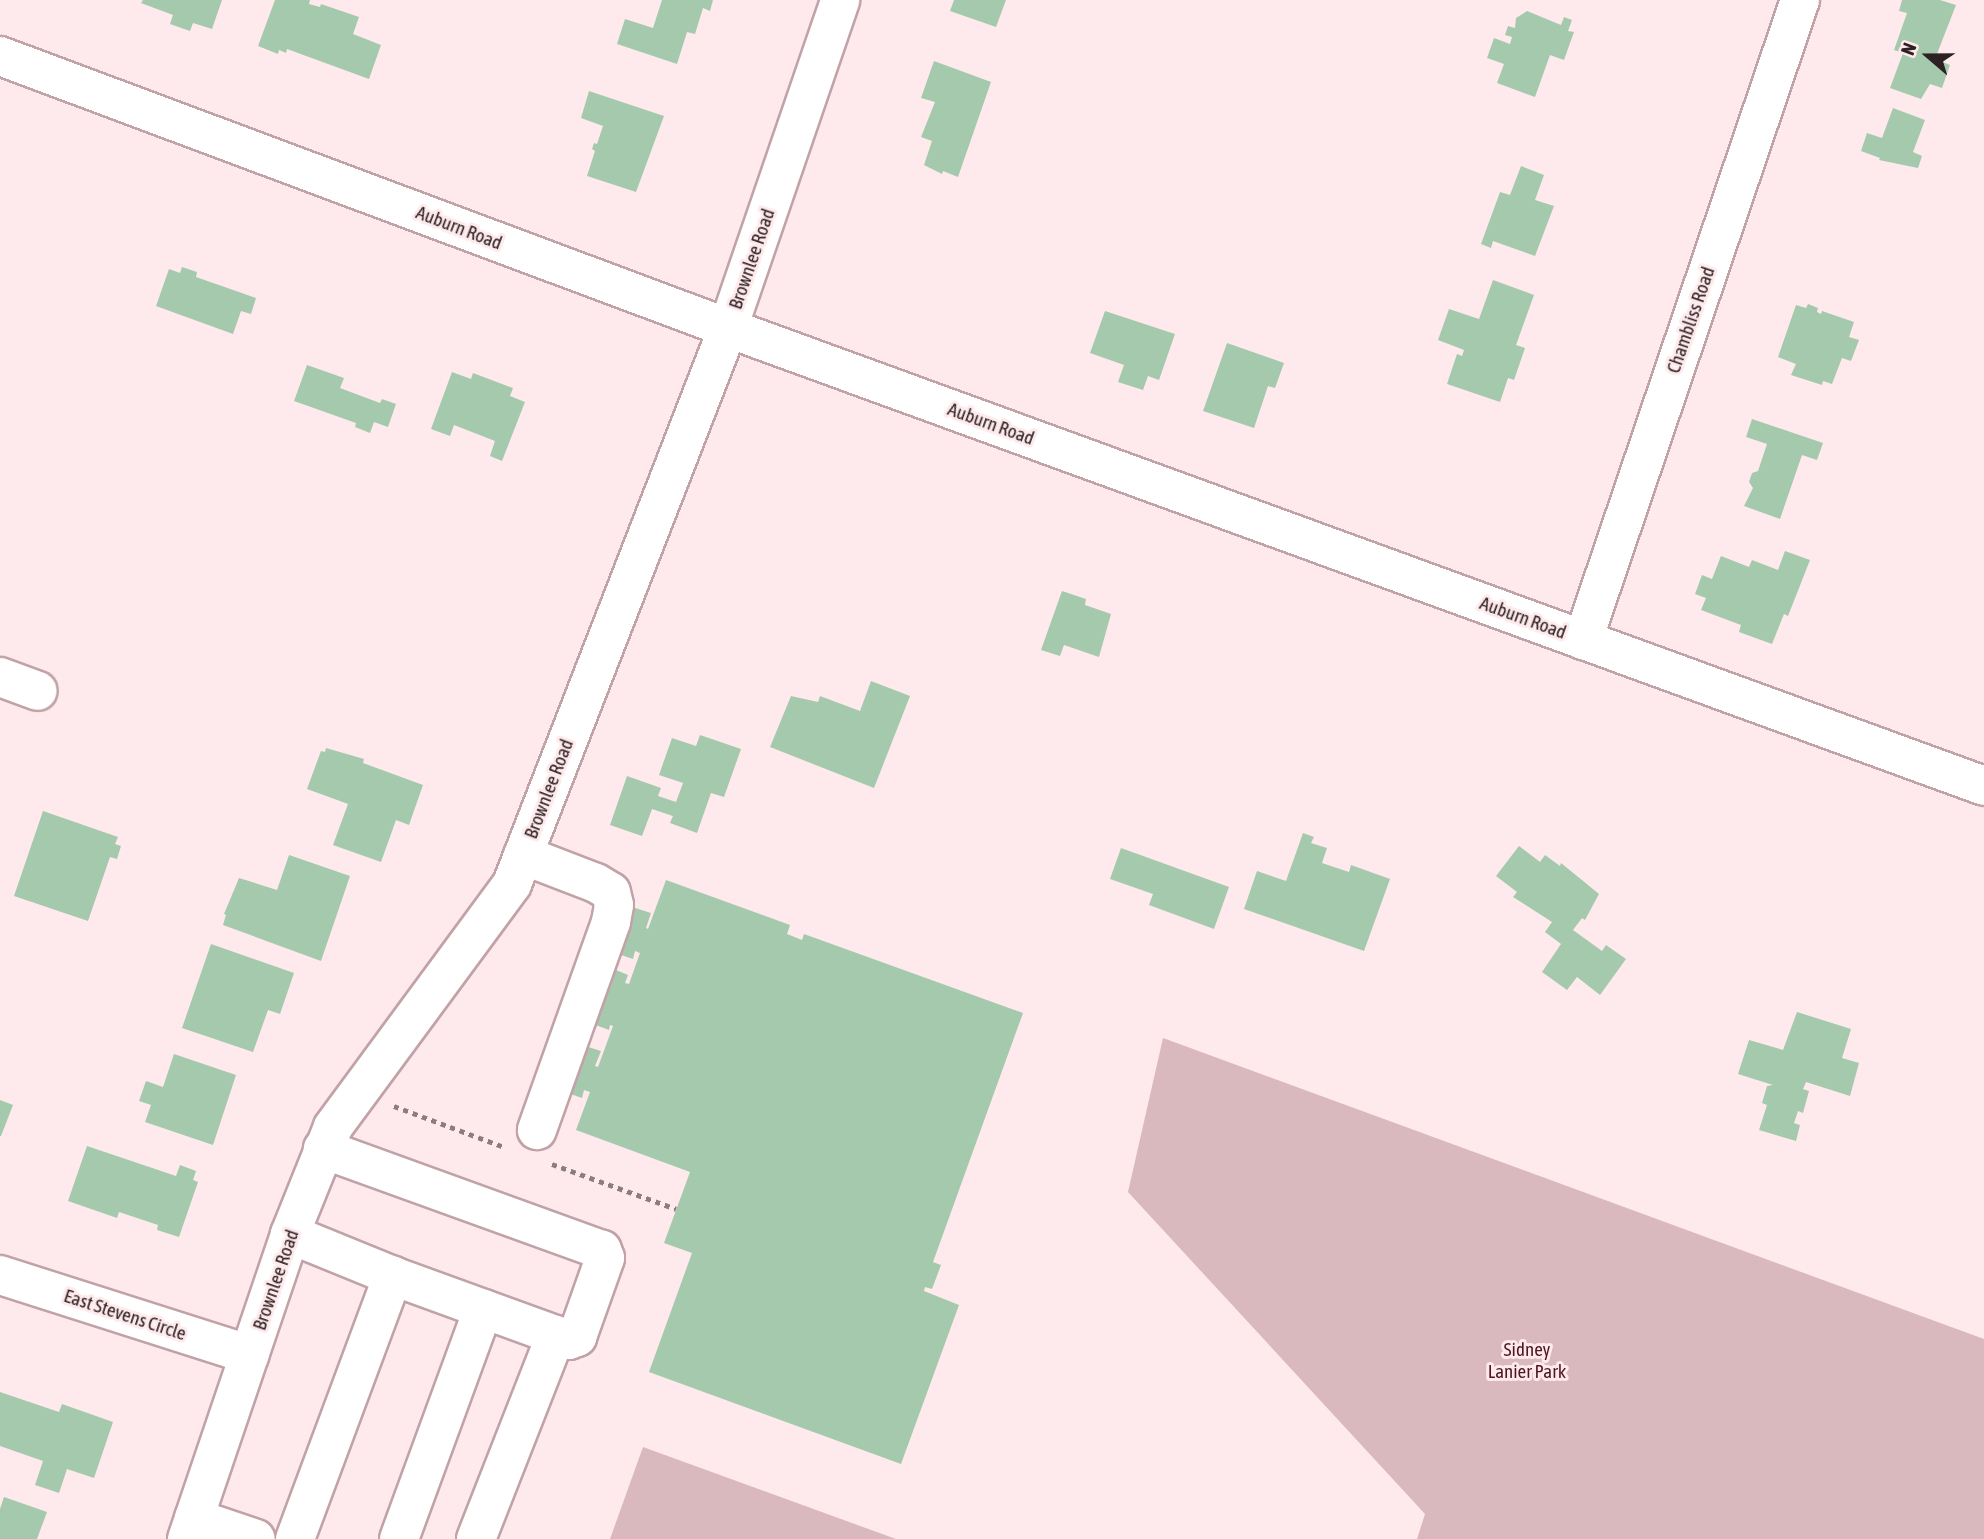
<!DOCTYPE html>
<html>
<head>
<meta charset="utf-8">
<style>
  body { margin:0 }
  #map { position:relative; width:1984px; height:1539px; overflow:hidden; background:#feeaec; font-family:"Asap Condensed",sans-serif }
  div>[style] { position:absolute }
  .green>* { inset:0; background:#d9b9bd }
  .building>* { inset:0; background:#a5c9ad }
  .path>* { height:4.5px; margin-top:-2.25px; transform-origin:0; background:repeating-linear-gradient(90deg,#8b7c7e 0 5px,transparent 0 10px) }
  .roads { filter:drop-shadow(2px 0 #c1a2a6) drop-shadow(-2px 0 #c1a2a6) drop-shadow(0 2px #c1a2a6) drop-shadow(0 -2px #c1a2a6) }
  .minor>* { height:38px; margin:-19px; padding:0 19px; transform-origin:19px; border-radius:19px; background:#fff }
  span { translate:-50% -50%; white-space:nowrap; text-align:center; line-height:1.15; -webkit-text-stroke:6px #feeaec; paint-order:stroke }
  .street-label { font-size:19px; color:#2d2123 }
  .park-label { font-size:19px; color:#4f1724 }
  .north { position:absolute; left:1893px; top:21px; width:70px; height:70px; -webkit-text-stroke:5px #feeaec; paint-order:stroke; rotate:290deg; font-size:19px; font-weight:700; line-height:28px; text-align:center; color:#2d2123 }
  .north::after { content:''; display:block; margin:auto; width:24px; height:32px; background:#2d2123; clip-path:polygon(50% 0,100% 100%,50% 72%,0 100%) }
</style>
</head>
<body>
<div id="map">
  <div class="green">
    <i style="clip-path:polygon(1163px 1038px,1984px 1339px,1984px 1539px,1417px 1539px,1425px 1514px,1128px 1192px)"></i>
    <i style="clip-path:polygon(643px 1447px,896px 1539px,610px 1539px)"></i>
  </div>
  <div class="building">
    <i style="clip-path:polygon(143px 0,222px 0,212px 29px,193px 23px,190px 31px,170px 24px,173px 15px,141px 3px)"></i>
    <i style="clip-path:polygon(275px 0,310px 0,309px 4px,320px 7px,321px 4px,359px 17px,353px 34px,381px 45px,369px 79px,287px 49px,286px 53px,279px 50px,278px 54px,258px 46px)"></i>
    <i style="clip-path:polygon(662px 0,713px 0,710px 11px,703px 8px,695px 34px,687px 32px,677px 64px,617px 44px,625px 19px,653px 28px)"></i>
    <i style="clip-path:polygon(954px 0,1006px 0,996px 27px,950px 11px)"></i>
    <i style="clip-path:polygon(1902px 0,1940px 0,1956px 5px,1935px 59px,1950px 65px,1942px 88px,1930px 84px,1921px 99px,1890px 88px,1903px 53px,1894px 50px,1907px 13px,1899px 11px)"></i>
    <i style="clip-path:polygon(1527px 11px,1561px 25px,1564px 17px,1572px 20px,1568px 31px,1574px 32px,1564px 60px,1550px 55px,1535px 97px,1497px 83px,1504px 64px,1487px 58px,1494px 38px,1510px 44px,1512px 37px,1505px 35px,1508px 26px,1515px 28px,1516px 18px)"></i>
    <i style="clip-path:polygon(934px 61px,991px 82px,958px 177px,943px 171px,942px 174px,924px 165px,932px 141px,921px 137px,935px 102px,921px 98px)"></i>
    <i style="clip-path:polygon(589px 91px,664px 116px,636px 192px,587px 176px,595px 151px,592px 149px,594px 143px,597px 144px,603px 126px,581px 118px)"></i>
    <i style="clip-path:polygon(1893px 108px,1925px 120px,1913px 152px,1922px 156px,1918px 168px,1879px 160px,1880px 158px,1861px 151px,1867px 133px,1882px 138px)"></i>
    <i style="clip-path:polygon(1521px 166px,1544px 175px,1535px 200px,1554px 206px,1535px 256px,1493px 241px,1491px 248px,1481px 244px,1500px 192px,1510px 195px)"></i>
    <i style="clip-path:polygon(182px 267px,197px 272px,196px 277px,256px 298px,251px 314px,241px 311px,233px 334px,156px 306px,169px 269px,180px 273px)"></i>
    <i style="clip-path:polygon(1493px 280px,1534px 295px,1516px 345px,1525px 348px,1514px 380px,1508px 378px,1500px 402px,1447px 384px,1457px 354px,1462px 356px,1464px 350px,1438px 340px,1449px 309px,1479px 319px)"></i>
    <i style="clip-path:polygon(1808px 304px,1818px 308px,1817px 312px,1821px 314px,1822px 311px,1854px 322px,1849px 337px,1859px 340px,1851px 361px,1842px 358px,1832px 384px,1823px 381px,1822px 385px,1791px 375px,1796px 364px,1778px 357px,1796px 305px,1806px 308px)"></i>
    <i style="clip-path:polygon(1105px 311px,1175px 334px,1159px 380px,1148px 376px,1143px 390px,1118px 382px,1124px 365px,1090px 353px)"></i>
    <i style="clip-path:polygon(1227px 343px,1284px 363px,1275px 388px,1268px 386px,1254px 428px,1203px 411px)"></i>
    <i style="clip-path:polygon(307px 365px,344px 378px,340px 388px,380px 403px,382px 399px,396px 404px,388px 427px,374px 422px,370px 433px,355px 427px,356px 423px,294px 401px)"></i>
    <i style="clip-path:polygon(452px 372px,471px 379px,473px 373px,513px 388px,510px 396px,525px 402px,502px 461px,490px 456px,495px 441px,454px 425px,450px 436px,431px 429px)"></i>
    <i style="clip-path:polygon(1752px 419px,1823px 443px,1817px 460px,1802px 455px,1780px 519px,1744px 506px,1753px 488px,1749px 482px,1752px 473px,1758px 471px,1767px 444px,1746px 437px)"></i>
    <i style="clip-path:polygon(1785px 551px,1810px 560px,1788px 616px,1784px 614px,1772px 644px,1739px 632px,1741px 625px,1701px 610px,1706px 598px,1695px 594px,1702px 575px,1712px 579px,1721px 556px,1749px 567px,1752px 560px,1778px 570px)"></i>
    <i style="clip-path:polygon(1062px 591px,1086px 599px,1085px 605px,1111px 614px,1099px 657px,1064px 645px,1060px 656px,1041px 650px)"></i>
    <i style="clip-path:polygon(871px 681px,910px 696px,874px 788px,770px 747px,791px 696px,818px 702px,820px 696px,860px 711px)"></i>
    <i style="clip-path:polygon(700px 735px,741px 749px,724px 797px,711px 793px,697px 833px,670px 823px,673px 816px,652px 809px,642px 836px,610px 825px,627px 776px,661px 788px,658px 796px,676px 802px,683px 783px,659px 775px,672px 738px,696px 746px)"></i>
    <i style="clip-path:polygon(326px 748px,364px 759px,363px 763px,423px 785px,409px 825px,396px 820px,381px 862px,333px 845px,348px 804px,307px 789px,321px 751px,325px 752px)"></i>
    <i style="clip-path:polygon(43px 811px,118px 837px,115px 844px,121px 846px,117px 859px,110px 857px,88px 921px,14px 896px)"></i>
    <i style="clip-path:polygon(1303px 833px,1314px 837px,1311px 843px,1327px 848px,1322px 863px,1349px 872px,1351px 865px,1390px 879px,1364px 951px,1244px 909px,1257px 871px,1286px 881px)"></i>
    <i style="clip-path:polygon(1519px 846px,1540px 862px,1545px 855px,1560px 866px,1561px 863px,1599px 894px,1585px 920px,1582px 918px,1573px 930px,1602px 951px,1606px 945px,1626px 959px,1600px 995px,1577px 977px,1567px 990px,1542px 972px,1561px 944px,1545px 932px,1552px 922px,1513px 897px,1517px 892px,1496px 876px)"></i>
    <i style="clip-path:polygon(1121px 848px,1229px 887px,1214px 929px,1149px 905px,1153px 894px,1110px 879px)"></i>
    <i style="clip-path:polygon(289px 855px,350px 876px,321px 961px,223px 925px,226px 915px,224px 914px,239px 878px,277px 890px)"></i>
    <i style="clip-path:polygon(666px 880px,790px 925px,787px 934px,802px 940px,804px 934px,1023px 1013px,933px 1262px,941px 1265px,932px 1289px,925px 1287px,924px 1291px,959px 1305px,901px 1464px,649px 1372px,692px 1253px,664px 1243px,690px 1172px,576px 1130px,590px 1092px,584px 1090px,582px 1098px,565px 1092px,582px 1045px,601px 1051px,595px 1066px,598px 1067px,613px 1026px,610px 1025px,609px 1030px,590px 1023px,611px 968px,628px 975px,625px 983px,629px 984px,640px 953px,635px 951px,633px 959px,615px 953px,632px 907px,651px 913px,646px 928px,648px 929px)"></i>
    <i style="clip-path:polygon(211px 944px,294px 973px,280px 1014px,268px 1010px,253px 1052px,182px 1028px)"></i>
    <i style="clip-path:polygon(1797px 1012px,1851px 1029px,1842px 1058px,1859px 1063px,1850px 1096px,1806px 1082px,1803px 1089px,1809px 1091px,1803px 1113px,1798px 1111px,1794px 1123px,1800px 1125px,1796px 1141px,1759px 1130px,1767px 1105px,1762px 1103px,1767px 1086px,1773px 1085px,1738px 1074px,1749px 1040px,1783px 1050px)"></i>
    <i style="clip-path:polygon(174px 1054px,236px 1075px,213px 1145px,145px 1122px,151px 1105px,139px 1101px,146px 1081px,163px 1087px)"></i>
    <i style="clip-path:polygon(0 1100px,13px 1105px,1px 1136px,0 1136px)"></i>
    <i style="clip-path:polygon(87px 1146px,176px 1176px,180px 1165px,196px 1171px,193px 1180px,198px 1182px,179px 1237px,157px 1230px,158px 1225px,119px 1212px,117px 1218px,68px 1201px)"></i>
    <i style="clip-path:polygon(0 1392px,59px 1412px,62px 1404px,113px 1422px,94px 1478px,67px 1469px,59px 1493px,35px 1485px,43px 1461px,0 1446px)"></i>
    <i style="clip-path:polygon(4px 1497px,47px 1512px,37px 1539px,0 1539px,0 1509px)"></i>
  </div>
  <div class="path">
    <i style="left:394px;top:1106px;width:117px;rotate:20.4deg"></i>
    <i style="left:552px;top:1164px;width:132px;rotate:19.9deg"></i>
  </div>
  <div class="roads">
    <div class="minor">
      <i style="left:0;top:56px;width:777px;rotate:20.49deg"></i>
      <i style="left:728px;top:328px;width:1337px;rotate:20.03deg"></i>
      <i style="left:1583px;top:640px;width:676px;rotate:-71.27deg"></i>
      <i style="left:0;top:677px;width:40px;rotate:20.2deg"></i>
      <i style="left:523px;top:855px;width:78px;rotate:21deg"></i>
      <i style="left:596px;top:883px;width:17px;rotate:31deg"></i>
      <i style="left:611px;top:892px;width:13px;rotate:77deg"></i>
      <i style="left:614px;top:905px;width:17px;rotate:100deg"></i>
      <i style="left:611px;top:922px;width:221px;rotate:109.6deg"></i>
      <i style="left:290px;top:1234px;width:111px;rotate:22.2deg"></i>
      <i style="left:0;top:1275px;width:262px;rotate:17.7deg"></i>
      <i style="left:194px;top:1518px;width:65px;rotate:18.7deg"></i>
      <i style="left:187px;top:1539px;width:322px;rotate:-71.3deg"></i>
      <i style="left:290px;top:1234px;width:115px;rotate:-68.1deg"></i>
      <i style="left:333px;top:1127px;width:302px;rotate:-53.6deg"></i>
      <i style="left:512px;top:884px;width:596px;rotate:-68.77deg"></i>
      <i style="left:728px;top:328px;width:347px;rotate:-71.1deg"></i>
      <i style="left:295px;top:1539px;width:281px;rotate:-69.6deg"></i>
      <i style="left:393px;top:1276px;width:187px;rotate:20deg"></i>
      <i style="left:569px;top:1340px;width:9px;rotate:-21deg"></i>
      <i style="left:577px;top:1337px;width:84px;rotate:-70.5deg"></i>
      <i style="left:605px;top:1258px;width:9px;rotate:-111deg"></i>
      <i style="left:602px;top:1250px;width:297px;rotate:-160.1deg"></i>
      <i style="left:399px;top:1539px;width:245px;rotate:-69.9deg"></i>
      <i style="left:476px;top:1539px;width:219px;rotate:-68.6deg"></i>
    </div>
  </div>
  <div class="street-label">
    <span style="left:459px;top:228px;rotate:21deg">Auburn Road</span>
    <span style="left:752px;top:259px;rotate:-71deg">Brownlee Road</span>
    <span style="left:1691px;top:320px;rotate:-71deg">Chambliss Road</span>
    <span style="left:991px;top:424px;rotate:20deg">Auburn Road</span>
    <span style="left:1523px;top:618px;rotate:20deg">Auburn Road</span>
    <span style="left:549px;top:789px;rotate:-69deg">Brownlee Road</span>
    <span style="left:276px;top:1280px;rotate:-71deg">Brownlee Road</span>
    <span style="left:125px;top:1315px;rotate:18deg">East Stevens Circle</span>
  </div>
  <div class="park-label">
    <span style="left:1527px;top:1361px">Sidney<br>Lanier Park</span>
  </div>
  <div class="north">N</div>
</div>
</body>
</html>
